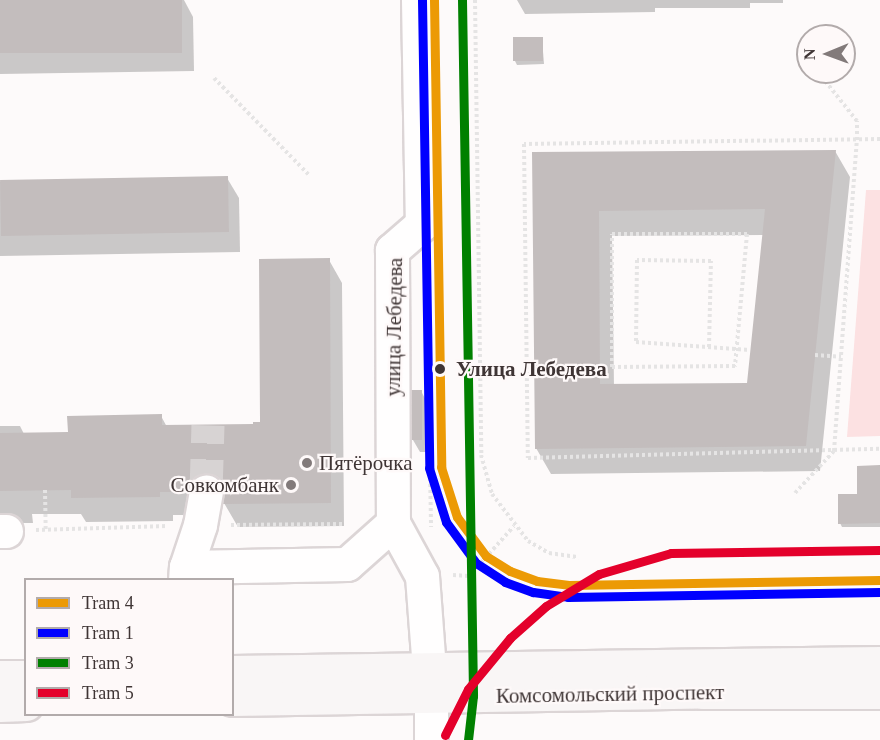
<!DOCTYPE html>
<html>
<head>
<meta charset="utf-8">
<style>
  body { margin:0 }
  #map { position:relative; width:880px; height:740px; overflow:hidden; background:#fdfafa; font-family:"Times New Roman",serif }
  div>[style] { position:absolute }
  .green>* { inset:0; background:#fce1e2 }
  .shadow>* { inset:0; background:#0003 }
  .building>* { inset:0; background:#c3bdbd; transform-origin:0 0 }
  .minor-tunnel>* { height:33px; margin-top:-16.5px; transform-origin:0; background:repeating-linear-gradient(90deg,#d7d3d3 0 33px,transparent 0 49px) }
  .path>* { height:4px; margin-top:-2px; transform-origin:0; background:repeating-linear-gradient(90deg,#e5e4e4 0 3px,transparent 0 6px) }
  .roads { filter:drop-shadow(2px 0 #dcd5d6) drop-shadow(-2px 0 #dcd5d6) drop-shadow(0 2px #dcd5d6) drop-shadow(0 -2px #dcd5d6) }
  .minor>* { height:33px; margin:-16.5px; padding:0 16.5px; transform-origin:16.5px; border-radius:16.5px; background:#fffefe }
  .major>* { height:33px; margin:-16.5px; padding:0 16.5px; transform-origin:16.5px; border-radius:16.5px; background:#f9f6f6 }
  .tram-1>* { height:9px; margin:-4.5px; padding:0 4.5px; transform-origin:4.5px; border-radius:4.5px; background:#ec9a05 }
  .tram-2>* { height:9px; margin:-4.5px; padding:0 4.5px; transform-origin:4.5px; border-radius:4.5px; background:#00f }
  .tram-3>* { height:9px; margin:-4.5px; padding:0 4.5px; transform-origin:4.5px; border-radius:4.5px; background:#008000 }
  .tram-4>* { height:9px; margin:-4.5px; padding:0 4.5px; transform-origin:4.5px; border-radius:4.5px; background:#e4002b }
  .dots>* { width:16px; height:16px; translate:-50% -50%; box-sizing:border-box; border:3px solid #fef9f9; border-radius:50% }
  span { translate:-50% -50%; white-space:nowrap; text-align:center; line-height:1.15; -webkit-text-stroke:4.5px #fef9f9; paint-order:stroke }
  .street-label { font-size:21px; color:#3f3535 }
  .stop-label { font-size:21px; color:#3f3535; font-weight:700 }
  .left { translate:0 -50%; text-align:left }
  .poi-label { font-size:21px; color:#3f3535 }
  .right { translate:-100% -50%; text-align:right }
  .legend { position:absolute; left:24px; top:578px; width:210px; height:138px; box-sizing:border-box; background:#fef9f9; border:2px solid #b2abab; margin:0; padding:8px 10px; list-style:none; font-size:18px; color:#3f3535 }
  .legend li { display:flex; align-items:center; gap:12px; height:30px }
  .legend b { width:30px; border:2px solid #b2abab }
  .north { position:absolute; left:796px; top:24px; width:60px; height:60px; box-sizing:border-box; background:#fef9f9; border:2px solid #b2abab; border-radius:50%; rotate:269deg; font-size:16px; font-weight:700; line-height:24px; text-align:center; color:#3f3535 }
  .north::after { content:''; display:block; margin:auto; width:21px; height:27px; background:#827a7a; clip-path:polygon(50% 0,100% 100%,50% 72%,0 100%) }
</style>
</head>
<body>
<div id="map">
  <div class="green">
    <i style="clip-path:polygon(866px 190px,880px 190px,880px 436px,847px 437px)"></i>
  </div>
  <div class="shadow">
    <i style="clip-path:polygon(0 0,184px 0,193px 17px,194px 71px,0 74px)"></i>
    <i style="clip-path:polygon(517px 0,783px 0,783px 3px,750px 3px,750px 8px,655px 8px,655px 12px,525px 14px)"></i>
    <i style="clip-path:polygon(542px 38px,544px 64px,517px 65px,515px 61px)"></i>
    <i style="clip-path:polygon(evenodd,835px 151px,850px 177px,820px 471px,551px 474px,536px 448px,534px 154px,835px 151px,764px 235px,748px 384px,614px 386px,612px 236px,764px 235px)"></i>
    <i style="clip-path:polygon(227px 178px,239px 198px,240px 252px,0 256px,0 182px)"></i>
    <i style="clip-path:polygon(329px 260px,342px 283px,344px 526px,238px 527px,224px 503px,225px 497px,213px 498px,200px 515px,173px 515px,173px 521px,86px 522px,81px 514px,32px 514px,33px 523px,0 523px,0 426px,20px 426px,24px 434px,69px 433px,161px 416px,167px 427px,254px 426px,262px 423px)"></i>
    <i style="clip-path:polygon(421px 391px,428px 404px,429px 452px,420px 452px,413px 440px)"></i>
    <i style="clip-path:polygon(880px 467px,880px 527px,842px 527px,840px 523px)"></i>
  </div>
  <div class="building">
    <i style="left:0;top:0;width:182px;height:53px"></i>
    <i style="left:543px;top:37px;width:24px;height:30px;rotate:90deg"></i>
    <i style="clip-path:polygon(evenodd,836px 150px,806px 446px,535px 449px,532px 152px,836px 150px,765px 209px,747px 383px,600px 384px,599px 211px,765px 209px)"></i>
    <i style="left:228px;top:176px;width:56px;height:228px;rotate:89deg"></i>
    <i style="clip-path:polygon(330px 258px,331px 503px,223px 504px,223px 485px,218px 477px,209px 474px,199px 475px,192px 479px,187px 492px,160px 492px,160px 497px,71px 498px,71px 490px,0 491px,0 433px,68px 432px,67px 416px,162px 414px,162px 425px,253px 424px,253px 422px,260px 422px,259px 259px)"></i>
    <i style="left:411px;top:390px;width:11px;height:50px"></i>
    <i style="clip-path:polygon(880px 465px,880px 523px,838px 524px,838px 494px,857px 494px,857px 466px)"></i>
  </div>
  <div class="minor-tunnel">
    <i style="left:206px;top:492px;width:67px;rotate:-88.3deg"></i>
  </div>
  <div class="path">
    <i style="left:475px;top:0;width:455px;rotate:89.2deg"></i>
    <i style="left:481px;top:455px;width:41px;rotate:74.2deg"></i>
    <i style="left:492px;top:494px;width:59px;rotate:52.5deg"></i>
    <i style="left:528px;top:541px;width:24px;rotate:30deg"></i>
    <i style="left:549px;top:553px;width:30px;rotate:8deg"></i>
    <i style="left:214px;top:78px;width:136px;rotate:45.6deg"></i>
    <i style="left:880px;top:139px;width:356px;rotate:179.2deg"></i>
    <i style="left:524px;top:144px;width:314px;rotate:89.3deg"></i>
    <i style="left:528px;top:458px;width:352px;rotate:-1.5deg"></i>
    <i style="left:612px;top:234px;width:135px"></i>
    <i style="left:747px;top:234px;width:133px;rotate:95.2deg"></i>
    <i style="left:735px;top:366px;width:123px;rotate:179.5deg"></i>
    <i style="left:612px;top:367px;width:133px;rotate:-90deg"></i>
    <i style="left:426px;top:262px;width:265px;rotate:88.9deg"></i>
    <i style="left:709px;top:347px;width:86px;rotate:-88.7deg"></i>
    <i style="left:711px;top:261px;width:74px;rotate:-179.2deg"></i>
    <i style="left:637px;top:260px;width:82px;rotate:90.7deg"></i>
    <i style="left:636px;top:342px;width:114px;rotate:4deg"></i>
    <i style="left:815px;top:355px;width:26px;rotate:4deg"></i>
    <i style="left:45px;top:490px;width:39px;rotate:89deg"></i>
    <i style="left:795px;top:493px;width:57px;rotate:-47.1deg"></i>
    <i style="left:834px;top:451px;width:312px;rotate:-85.8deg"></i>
    <i style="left:857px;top:140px;width:19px;rotate:-90deg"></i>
    <i style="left:857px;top:121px;width:63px;rotate:-128.5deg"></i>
    <i style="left:231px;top:525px;width:113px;rotate:-0.5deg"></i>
    <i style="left:36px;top:530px;width:131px;rotate:-1.7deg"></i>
    <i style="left:453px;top:575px;width:16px;rotate:4deg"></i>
    <i style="left:469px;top:576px;width:67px;rotate:-48deg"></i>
  </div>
  <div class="roads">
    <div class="minor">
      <i style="left:418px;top:0;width:224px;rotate:89deg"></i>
      <i style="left:422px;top:224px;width:40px;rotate:139deg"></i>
      <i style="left:392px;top:250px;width:273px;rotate:89.8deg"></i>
      <i style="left:393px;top:523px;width:60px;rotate:61.3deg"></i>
      <i style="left:422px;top:576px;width:120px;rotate:85.7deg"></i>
      <i style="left:431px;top:696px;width:44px;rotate:90deg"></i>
      <i style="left:0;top:531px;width:6px"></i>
      <i style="left:186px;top:567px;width:161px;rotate:-1.1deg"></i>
      <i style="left:347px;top:564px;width:62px;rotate:-41.7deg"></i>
      <i style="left:185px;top:580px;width:13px;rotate:-86deg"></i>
      <i style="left:186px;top:567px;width:44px;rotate:-71.6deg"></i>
      <i style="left:200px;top:525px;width:34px;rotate:-80deg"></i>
    </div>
    <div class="major">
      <i style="left:232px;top:672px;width:648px;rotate:-0.8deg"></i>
      <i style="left:0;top:677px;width:26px"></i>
      <i style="left:232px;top:699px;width:471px;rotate:-0.9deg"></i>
      <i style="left:703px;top:692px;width:177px"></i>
      <i style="left:0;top:705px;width:26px;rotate:-2deg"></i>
    </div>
  </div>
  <div class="tram-1">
    <i style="left:434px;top:0;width:467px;rotate:89.1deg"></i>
    <i style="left:441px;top:467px;width:52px;rotate:72.3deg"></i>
    <i style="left:457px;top:517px;width:49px;rotate:53.4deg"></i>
    <i style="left:486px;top:556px;width:28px;rotate:32deg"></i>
    <i style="left:510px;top:571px;width:29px;rotate:20deg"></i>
    <i style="left:537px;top:581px;width:32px;rotate:7deg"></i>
    <i style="left:569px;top:585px;width:311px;rotate:-0.9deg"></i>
  </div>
  <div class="tram-2">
    <i style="left:422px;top:0;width:468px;rotate:89.1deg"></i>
    <i style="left:429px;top:468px;width:57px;rotate:72.5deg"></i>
    <i style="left:446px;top:522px;width:51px;rotate:53.8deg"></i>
    <i style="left:476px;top:563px;width:35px;rotate:33deg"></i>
    <i style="left:505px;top:582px;width:30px;rotate:20deg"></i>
    <i style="left:533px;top:592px;width:35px;rotate:8deg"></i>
    <i style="left:568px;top:597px;width:312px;rotate:-0.9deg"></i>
  </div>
  <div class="tram-3">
    <i style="left:462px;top:0;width:696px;rotate:89.09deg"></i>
    <i style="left:473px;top:696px;width:44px;rotate:96.5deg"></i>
  </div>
  <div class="tram-4">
    <i style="left:445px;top:735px;width:51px;rotate:-63.4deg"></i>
    <i style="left:468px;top:689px;width:66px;rotate:-50.5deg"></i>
    <i style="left:510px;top:638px;width:48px;rotate:-41.6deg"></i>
    <i style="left:546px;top:606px;width:62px;rotate:-31.1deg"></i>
    <i style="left:599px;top:574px;width:75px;rotate:-16.3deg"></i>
    <i style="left:671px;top:553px;width:209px;rotate:-0.8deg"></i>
  </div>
  <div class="dots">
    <i style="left:440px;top:369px;background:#3f3535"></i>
    <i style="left:307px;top:463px;background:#827a7a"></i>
    <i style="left:291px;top:485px;background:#827a7a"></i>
  </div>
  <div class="street-label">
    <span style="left:394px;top:327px;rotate:-89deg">улица Лебедева</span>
    <span style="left:610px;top:694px;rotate:-1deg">Комсомольский проспект</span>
  </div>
  <div class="stop-label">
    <span class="left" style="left:456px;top:369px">Улица Лебедева</span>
  </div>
  <div class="poi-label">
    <span class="left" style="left:319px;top:463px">Пятёрочка</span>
    <span class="right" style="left:279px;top:485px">Совкомбанк</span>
  </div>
  <ul class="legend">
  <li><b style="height:8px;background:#ec9a05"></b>Tram 4</li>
  <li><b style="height:8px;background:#00f"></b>Tram 1</li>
  <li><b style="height:8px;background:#008000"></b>Tram 3</li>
  <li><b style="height:8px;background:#e4002b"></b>Tram 5</li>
  </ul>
  <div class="north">N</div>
</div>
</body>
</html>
